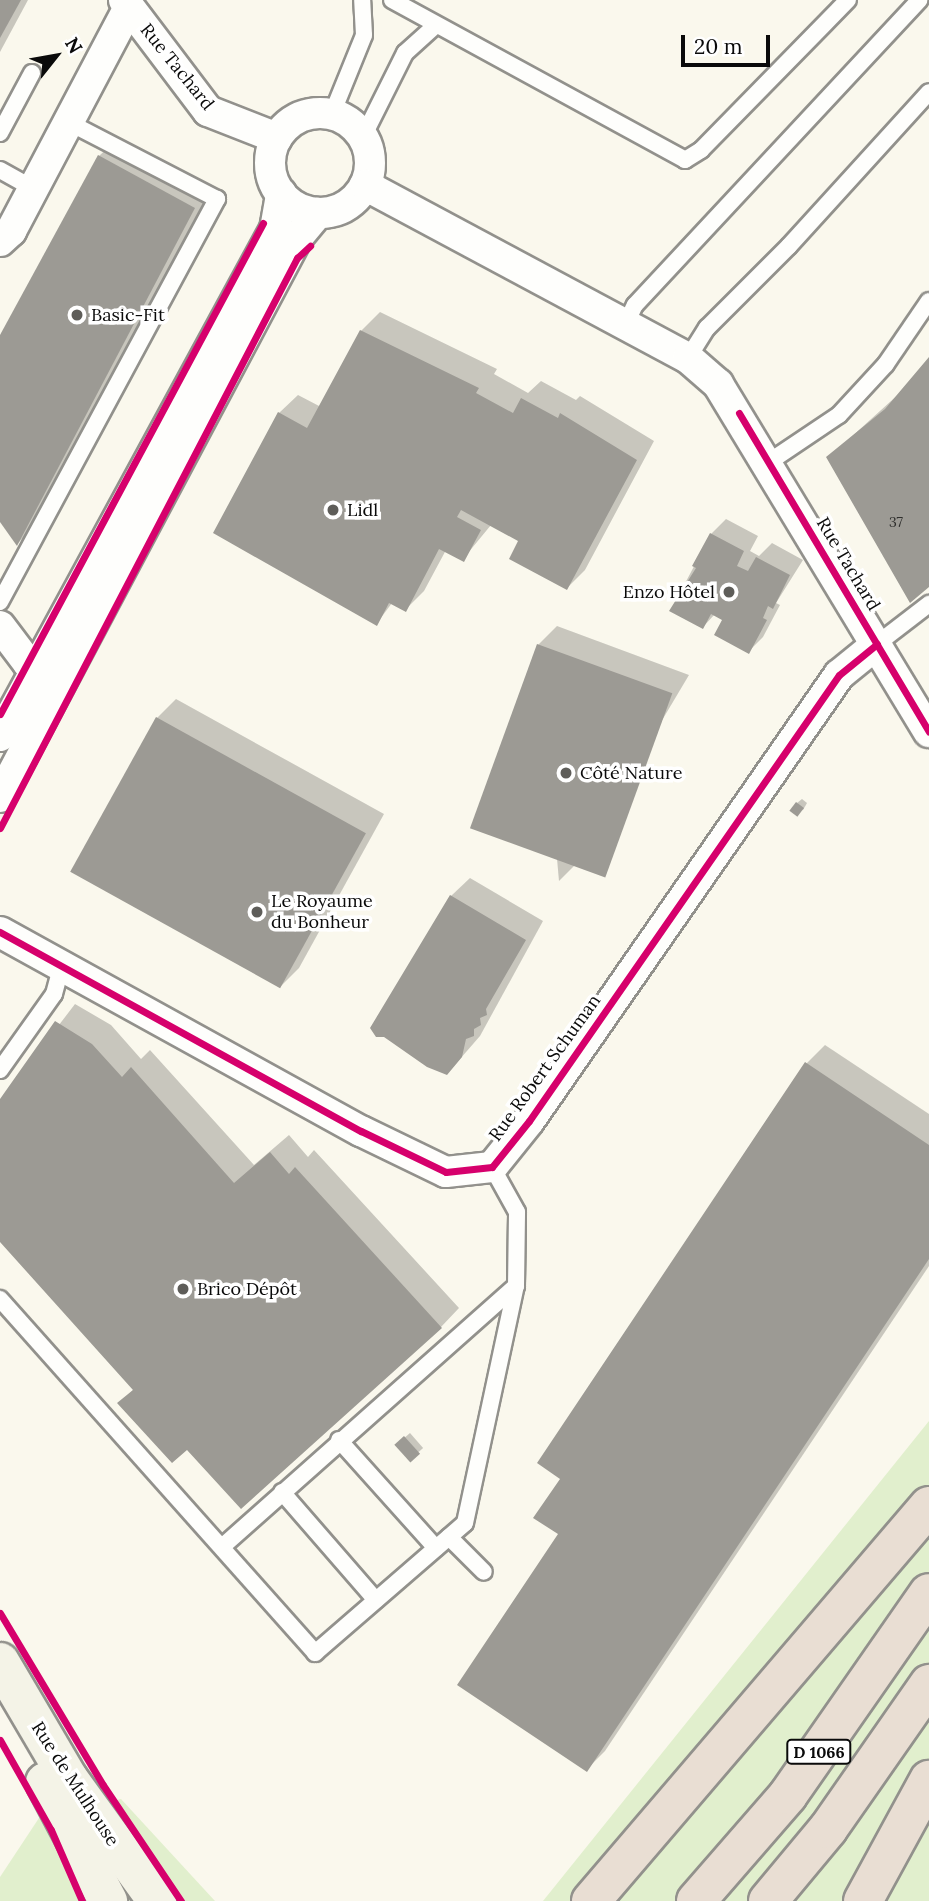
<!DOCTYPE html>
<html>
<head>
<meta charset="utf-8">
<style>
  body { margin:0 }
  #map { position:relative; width:929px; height:1901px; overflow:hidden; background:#faf8ed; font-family:Lora,serif }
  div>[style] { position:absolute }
  .green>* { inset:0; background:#e1efcd }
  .shadow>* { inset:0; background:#0003; transform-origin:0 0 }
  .building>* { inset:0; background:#9c9a94; transform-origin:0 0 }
  .roads { filter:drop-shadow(2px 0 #92918c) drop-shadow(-2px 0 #92918c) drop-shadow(0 2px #92918c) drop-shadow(0 -2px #92918c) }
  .lane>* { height:16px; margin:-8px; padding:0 8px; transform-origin:8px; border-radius:8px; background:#fefefc }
  .street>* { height:30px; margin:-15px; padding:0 15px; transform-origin:15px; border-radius:15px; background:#fefefc }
  .street>.ring { margin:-15px; padding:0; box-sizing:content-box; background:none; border:30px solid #fefefc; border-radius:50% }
  .secondary>* { height:38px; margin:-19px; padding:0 19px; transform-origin:19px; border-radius:19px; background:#f4f3e7 }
  .highway>* { height:38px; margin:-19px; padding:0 19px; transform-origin:19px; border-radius:19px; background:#e9ded3 }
  .cycleway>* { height:7px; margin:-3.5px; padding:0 3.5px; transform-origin:3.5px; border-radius:3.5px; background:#d6006c }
  .dots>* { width:19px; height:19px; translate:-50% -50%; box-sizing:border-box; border:4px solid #fff; border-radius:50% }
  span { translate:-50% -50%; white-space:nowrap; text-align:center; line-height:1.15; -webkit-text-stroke:7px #fff; paint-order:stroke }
  .number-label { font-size:14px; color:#2e2e2c }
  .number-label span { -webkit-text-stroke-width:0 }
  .shield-label span { padding:2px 5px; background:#fff; border:2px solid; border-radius:5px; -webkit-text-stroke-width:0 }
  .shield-label { font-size:16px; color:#0a0a0a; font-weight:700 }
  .street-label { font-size:18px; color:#0a0a0a }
  .poi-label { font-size:18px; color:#0a0a0a }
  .left { translate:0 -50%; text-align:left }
  .right { translate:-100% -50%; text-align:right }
  .north { position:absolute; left:21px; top:21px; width:70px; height:70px; -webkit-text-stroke:5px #fff; paint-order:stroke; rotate:59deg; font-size:19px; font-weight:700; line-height:28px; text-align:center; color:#0a0a0a }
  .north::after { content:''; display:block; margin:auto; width:24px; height:32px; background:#0a0a0a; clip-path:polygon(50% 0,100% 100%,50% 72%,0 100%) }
  .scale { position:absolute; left:681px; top:35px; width:89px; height:32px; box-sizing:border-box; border:4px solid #0a0a0a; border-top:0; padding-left:9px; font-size:21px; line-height:24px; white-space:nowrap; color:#0a0a0a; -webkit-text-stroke:5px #fff; paint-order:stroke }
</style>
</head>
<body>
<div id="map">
  <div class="green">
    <i style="clip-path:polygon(929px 1421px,929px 1901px,543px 1901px)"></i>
    <i style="clip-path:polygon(121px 1799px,215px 1901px,0 1901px,0 1877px,39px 1818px)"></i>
  </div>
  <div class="shadow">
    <i style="clip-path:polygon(0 0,28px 0,0 52px)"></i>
    <i style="clip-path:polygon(114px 142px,208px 194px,35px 526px,17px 544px,0 519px,0 338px,99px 156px)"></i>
    <i style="clip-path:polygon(380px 312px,497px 369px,494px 374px,528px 393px,541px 381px,576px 400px,580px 396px,654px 441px,585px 570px,567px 588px,520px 541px,491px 525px,463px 559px,446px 550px,424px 591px,405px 610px,392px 603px,377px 623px,279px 413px,298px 395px,321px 407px,361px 331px)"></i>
    <i style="clip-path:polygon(929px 359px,929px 583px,828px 458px,912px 382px)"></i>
    <i style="clip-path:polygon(726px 519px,758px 536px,750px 551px,759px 556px,772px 543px,803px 560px,776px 603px,780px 605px,763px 637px,748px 652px,724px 619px,715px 614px,703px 627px,671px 610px,711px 534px)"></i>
    <i style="clip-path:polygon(557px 626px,689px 675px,577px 863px,559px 881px,538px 645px)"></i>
    <i style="clip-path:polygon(176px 699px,384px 814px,299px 968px,280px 987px,157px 718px)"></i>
    <i style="clip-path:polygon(802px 799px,807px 803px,803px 810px,797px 803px)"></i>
    <i style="clip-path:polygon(470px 878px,543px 921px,480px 1036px,453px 1067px,451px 896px)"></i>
    <i style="clip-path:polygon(75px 1004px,111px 1025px,141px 1059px,150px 1050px,254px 1165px,289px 1135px,308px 1157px,314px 1150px,459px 1308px,441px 1327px,187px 1447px,119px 1404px,135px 1388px,0 1239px,0 1102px)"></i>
    <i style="clip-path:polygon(825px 1045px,929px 1114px,929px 1266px,605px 1751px,587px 1769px,560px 1534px,562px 1478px,807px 1063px)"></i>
    <i style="left:410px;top:1433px;width:20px;height:18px;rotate:49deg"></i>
  </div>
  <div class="building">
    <i style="clip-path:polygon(0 0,21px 0,0 38px)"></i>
    <i style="clip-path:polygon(98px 155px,195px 208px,17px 546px,0 522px,0 335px)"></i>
    <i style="clip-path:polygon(360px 330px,479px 388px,476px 393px,513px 413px,521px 398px,558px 418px,560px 413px,637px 460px,567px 590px,509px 559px,518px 541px,461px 510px,457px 517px,481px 530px,464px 562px,439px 549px,406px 612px,389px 603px,377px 626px,213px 533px,278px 412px,307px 428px)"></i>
    <i style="clip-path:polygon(929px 357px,929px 587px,910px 603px,826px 457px,885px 409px)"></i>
    <i style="clip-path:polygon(710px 533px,744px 551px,737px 566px,748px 571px,756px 557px,790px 575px,773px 609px,768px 606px,763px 618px,767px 620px,749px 654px,714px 635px,722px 620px,711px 614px,703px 629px,669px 611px,696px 568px,692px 566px)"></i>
    <i style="left:537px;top:644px;width:144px;height:196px;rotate:20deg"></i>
    <i style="left:156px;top:717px;width:240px;height:177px;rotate:29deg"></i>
    <i style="left:796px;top:802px;width:10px;height:11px;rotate:37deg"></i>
    <i style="clip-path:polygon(450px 895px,526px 940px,486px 1009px,487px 1015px,480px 1018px,481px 1025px,474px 1029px,474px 1036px,466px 1039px,462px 1057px,447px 1075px,427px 1067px,384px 1037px,376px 1037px,370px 1028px)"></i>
    <i style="clip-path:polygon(55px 1021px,92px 1044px,122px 1077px,131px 1067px,234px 1183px,270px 1152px,289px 1174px,295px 1167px,442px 1328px,241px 1509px,187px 1450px,172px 1463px,117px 1403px,133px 1390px,0 1242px,0 1099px)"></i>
    <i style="clip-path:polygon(805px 1062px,929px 1145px,929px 1259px,587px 1772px,457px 1685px,558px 1534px,533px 1518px,560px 1479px,537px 1463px)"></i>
    <i style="left:404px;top:1436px;width:24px;height:13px;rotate:48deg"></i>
  </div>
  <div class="roads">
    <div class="lane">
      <i style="left:392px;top:0;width:334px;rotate:28.6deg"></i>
      <i style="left:685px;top:160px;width:19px;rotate:-32deg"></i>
      <i style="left:701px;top:150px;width:210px;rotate:-45.6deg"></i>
      <i style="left:332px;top:114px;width:85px;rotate:-67.9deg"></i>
      <i style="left:364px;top:35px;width:35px;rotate:-93deg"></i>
      <i style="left:0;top:133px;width:68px;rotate:-61.9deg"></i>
      <i style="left:363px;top:137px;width:94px;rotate:-63.4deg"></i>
      <i style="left:405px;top:53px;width:42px;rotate:-42.1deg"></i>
      <i style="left:0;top:170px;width:38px;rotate:29deg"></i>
      <i style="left:625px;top:326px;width:23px;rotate:-65deg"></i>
      <i style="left:635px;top:305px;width:417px;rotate:-47deg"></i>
      <i style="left:688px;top:358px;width:36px;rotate:-58deg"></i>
      <i style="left:707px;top:328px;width:116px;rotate:-45deg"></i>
      <i style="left:789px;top:246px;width:208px;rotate:-47.7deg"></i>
      <i style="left:769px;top:462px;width:84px;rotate:-33.9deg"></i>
      <i style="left:839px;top:415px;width:69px;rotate:-47.3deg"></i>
      <i style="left:886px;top:364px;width:76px;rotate:-55.7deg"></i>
      <i style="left:0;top:602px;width:458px;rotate:-61.7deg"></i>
      <i style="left:217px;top:199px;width:168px;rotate:-152.7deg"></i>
      <i style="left:877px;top:644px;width:66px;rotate:-37.6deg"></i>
      <i style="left:0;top:1070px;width:93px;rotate:-54.6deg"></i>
      <i style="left:54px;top:994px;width:31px;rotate:-75deg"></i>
      <i style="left:0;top:1299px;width:474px;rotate:48.3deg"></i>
      <i style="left:315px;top:1653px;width:198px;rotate:-40.9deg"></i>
      <i style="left:465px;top:1523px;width:242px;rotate:-77.9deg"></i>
      <i style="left:339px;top:1440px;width:145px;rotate:48.1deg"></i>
      <i style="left:282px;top:1492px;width:143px;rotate:49deg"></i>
      <i style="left:449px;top:1537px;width:49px;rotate:45deg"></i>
      <i style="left:223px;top:1546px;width:392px;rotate:-41.6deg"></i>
      <i style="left:516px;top:1286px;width:74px;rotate:-89.2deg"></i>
      <i style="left:517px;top:1212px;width:51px;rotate:-119.1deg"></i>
    </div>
    <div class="street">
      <i style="left:124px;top:0;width:139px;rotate:52.9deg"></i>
      <i style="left:208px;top:111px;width:74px;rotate:21.4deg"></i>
      <i class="ring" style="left:270px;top:113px;width:70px;height:70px"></i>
      <i style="left:365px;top:185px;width:366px;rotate:28.2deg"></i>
      <i style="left:688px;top:358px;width:40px;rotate:41deg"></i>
      <i style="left:718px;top:384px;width:407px;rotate:58.8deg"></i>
      <i style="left:0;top:241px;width:15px;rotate:-42deg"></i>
      <i style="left:11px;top:231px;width:253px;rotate:-62.2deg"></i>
      <i style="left:0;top:626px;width:46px;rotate:52.9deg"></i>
      <i style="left:28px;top:663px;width:26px;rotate:29deg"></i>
      <i style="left:0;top:736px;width:577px;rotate:-61.52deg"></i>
      <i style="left:275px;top:229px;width:36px;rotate:-80deg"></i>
      <i style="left:0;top:797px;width:633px;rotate:-62.02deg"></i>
      <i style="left:297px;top:238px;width:33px;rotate:-50deg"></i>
      <i style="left:0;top:932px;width:412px;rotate:28.9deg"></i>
      <i style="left:361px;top:1131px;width:94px;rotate:25.8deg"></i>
      <i style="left:446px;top:1172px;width:46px;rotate:-6.2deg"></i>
      <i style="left:492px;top:1167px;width:59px;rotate:-51.2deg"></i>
      <i style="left:529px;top:1121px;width:543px;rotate:-55.2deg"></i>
      <i style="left:839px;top:675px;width:49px;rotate:-39.2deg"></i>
    </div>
    <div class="secondary">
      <i style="left:0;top:1662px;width:134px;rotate:59.6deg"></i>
      <i style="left:68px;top:1778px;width:152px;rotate:54.1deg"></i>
      <i style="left:45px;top:1782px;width:135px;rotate:62.1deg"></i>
    </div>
    <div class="highway">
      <i style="left:591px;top:1901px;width:520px;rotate:-49.45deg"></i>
      <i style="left:696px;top:1901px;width:140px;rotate:-49deg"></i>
      <i style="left:788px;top:1795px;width:246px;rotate:-55.1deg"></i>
      <i style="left:768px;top:1901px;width:94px;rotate:-50.2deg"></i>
      <i style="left:828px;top:1829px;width:177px;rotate:-55.1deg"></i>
      <i style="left:863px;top:1901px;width:138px;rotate:-61.4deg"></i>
    </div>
  </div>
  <div class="cycleway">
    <i style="left:739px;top:413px;width:371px;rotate:59.2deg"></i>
    <i style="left:0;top:714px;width:557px;rotate:-61.82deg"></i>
    <i style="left:0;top:828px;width:643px;rotate:-62.48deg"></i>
    <i style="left:297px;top:258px;width:18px;rotate:-43deg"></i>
    <i style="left:0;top:932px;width:412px;rotate:28.9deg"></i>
    <i style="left:361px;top:1131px;width:94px;rotate:25.8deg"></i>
    <i style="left:446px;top:1172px;width:46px;rotate:-6.2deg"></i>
    <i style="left:492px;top:1167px;width:59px;rotate:-51.2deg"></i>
    <i style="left:529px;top:1121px;width:543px;rotate:-55.2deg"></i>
    <i style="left:839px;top:675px;width:49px;rotate:-39.2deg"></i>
    <i style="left:0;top:1613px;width:200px;rotate:59.1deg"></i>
    <i style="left:103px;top:1785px;width:140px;rotate:56.1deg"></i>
    <i style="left:0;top:1740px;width:103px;rotate:60.5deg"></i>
    <i style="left:51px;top:1830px;width:77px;rotate:66.4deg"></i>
  </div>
  <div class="dots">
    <i style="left:77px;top:315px;background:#5e5d59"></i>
    <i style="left:333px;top:510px;background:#5e5d59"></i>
    <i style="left:729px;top:592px;background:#5e5d59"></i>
    <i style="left:566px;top:773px;background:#5e5d59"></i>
    <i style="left:257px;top:912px;background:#5e5d59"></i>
    <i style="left:183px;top:1289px;background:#5e5d59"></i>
  </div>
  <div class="number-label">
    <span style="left:896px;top:522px">37</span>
  </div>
  <div class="shield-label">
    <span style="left:819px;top:1752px">D 1066</span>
  </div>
  <div class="street-label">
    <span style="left:177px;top:67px;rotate:51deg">Rue Tachard</span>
    <span style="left:848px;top:564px;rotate:59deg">Rue Tachard</span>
    <span style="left:545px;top:1068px;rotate:-54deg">Rue Robert Schuman</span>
    <span style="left:75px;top:1784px;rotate:57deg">Rue de Mulhouse</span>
  </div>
  <div class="poi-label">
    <span class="left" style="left:91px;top:315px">Basic-Fit</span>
    <span class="left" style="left:347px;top:510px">Lidl</span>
    <span class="right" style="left:715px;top:592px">Enzo Hôtel</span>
    <span class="left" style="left:580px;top:773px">Côté Nature</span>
    <span class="left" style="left:271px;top:912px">Le Royaume<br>du Bonheur</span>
    <span class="left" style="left:197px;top:1289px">Brico Dépôt</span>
  </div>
  <div class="north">N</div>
  <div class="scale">20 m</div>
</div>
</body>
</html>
